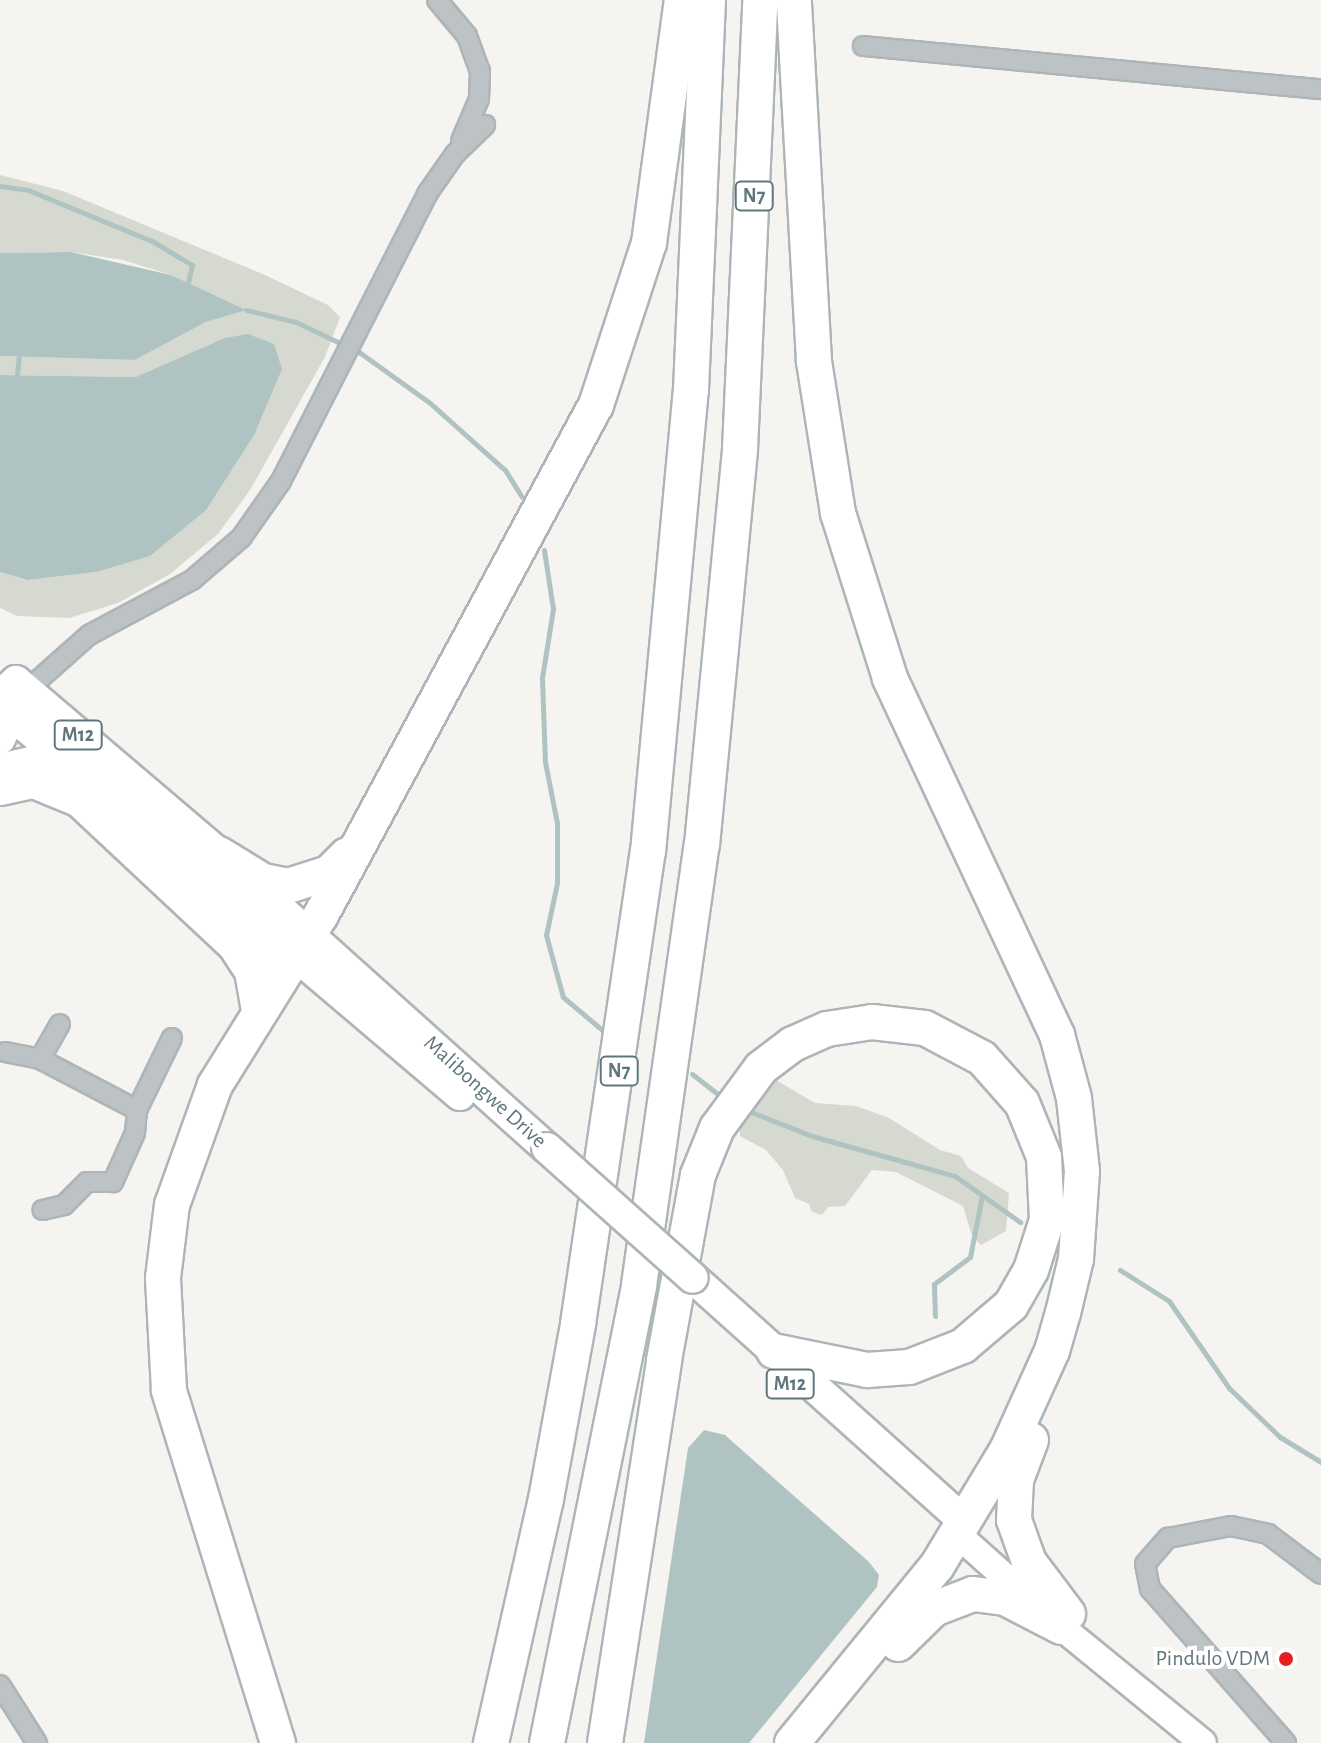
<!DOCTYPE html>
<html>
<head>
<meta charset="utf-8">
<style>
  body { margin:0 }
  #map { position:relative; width:1321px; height:1743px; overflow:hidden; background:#f5f4f0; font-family:"Alegreya Sans",sans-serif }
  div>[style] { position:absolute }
  .green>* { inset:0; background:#d5d9cf }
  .water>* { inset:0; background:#b0c3c3 }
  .stream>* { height:5px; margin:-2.5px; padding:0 2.5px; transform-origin:2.5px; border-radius:2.5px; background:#b0c3c3 }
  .roads { filter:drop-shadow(2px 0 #adb5b8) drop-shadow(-2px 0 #adb5b8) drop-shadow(0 2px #adb5b8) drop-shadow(0 -2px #adb5b8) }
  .street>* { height:18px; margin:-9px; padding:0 9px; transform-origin:9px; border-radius:9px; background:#bdc3c5 }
  .secondary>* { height:26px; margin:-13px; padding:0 13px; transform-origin:13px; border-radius:13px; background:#fff }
  .primary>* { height:30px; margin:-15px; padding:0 15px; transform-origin:15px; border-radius:15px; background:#fff }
  .highway>* { height:34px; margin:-17px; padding:0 17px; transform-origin:17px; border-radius:17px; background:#fff }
  .bridges { filter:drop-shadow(2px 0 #aeb5b7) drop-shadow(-2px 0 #aeb5b7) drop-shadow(0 2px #aeb5b7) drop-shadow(0 -2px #aeb5b7) }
  .primary-bridge>* { height:30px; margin:-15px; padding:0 15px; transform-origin:15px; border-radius:15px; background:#fff }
  .dots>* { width:22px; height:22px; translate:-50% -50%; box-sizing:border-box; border:4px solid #fff; border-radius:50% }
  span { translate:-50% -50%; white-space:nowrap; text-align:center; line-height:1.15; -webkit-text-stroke:8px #fff; paint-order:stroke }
  .shield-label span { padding:2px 6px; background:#fff; border:2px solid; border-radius:6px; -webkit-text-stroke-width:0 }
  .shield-label { font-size:20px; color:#5f767c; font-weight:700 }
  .street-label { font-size:22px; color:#5f767c }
  .poi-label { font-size:22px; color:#5f767c }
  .right { translate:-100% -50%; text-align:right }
</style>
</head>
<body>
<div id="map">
  <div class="green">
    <i style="clip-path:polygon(0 175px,63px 191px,265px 275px,328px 305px,340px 317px,325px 357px,250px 490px,218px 534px,170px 574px,118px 603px,69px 618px,17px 616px,0 608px,0 572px,28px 580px,96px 572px,158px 372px,136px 377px,0 375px,0 356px,135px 360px,206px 322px,244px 310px,171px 275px,123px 260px,71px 252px,0 253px)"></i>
    <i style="clip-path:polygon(776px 1080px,815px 1103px,856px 1106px,889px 1118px,940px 1150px,961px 1156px,968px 1168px,1009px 1193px,1006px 1231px,981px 1245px,972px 1236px,963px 1206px,896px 1172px,872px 1170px,845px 1206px,828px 1207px,822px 1215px,812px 1212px,809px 1204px,795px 1198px,783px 1170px,766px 1150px,740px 1136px,740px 1116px)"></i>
  </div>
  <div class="water">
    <i style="clip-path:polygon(71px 252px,171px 275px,246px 310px,206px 322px,135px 360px,0 356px,0 253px)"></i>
    <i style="clip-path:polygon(248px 334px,274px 344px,282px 369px,254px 435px,206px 510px,150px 556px,96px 572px,28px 580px,0 572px,0 375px,136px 377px,225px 338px)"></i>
    <i style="clip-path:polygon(704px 1430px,725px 1435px,869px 1562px,879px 1575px,877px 1587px,749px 1743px,644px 1743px,688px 1448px)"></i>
  </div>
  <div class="stream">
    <i style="left:0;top:186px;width:28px;rotate:8deg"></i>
    <i style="left:28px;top:190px;width:134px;rotate:22.4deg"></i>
    <i style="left:152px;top:241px;width:47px;rotate:31deg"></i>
    <i style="left:192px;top:265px;width:18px;rotate:103deg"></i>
    <i style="left:246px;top:310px;width:51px;rotate:13.5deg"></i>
    <i style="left:296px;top:322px;width:70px;rotate:25.5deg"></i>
    <i style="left:359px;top:352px;width:87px;rotate:35.7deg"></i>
    <i style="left:430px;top:403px;width:101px;rotate:41.8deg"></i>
    <i style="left:505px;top:470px;width:31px;rotate:58deg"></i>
    <i style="left:17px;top:375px;width:18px;rotate:-84deg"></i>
    <i style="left:544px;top:550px;width:60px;rotate:81.3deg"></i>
    <i style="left:553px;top:609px;width:70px;rotate:99.1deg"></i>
    <i style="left:542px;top:678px;width:84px;rotate:88deg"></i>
    <i style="left:545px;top:762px;width:62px;rotate:78.9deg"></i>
    <i style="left:557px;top:823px;width:60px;rotate:90deg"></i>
    <i style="left:557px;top:883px;width:53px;rotate:101.9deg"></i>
    <i style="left:546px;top:935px;width:64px;rotate:74.7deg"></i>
    <i style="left:563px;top:997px;width:57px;rotate:40.1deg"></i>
    <i style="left:692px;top:1074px;width:33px;rotate:38deg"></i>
    <i style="left:746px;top:1110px;width:71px;rotate:21.5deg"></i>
    <i style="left:812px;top:1136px;width:148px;rotate:15.6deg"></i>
    <i style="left:955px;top:1176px;width:80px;rotate:35.3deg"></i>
    <i style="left:1120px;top:1270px;width:58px;rotate:32.3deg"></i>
    <i style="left:1169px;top:1301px;width:106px;rotate:55.4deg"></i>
    <i style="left:1229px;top:1388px;width:71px;rotate:43.9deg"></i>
    <i style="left:1280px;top:1437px;width:48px;rotate:31.4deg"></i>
    <i style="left:935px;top:1316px;width:32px;rotate:-92deg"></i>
    <i style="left:934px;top:1284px;width:45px;rotate:-36.9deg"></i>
    <i style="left:970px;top:1257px;width:62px;rotate:-78.9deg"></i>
  </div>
  <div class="roads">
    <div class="street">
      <i style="left:437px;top:0;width:47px;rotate:50.2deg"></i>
      <i style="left:467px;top:36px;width:37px;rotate:70deg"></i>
      <i style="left:480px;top:71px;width:28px;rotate:92deg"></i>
      <i style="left:479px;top:99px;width:46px;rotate:113.2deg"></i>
      <i style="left:863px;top:46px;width:460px;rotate:5.4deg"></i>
      <i style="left:27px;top:690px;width:83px;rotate:-41.6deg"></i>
      <i style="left:89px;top:635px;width:117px;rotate:-28.1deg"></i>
      <i style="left:192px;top:580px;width:65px;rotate:-40.6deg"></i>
      <i style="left:241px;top:538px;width:70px;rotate:-54.9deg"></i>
      <i style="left:281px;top:481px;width:322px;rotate:-63deg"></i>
      <i style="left:427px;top:194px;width:49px;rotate:-55deg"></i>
      <i style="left:455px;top:154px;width:42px;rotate:-44deg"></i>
      <i style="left:5px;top:1052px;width:36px;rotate:11deg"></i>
      <i style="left:40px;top:1059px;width:110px;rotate:27.7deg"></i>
      <i style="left:137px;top:1110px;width:23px;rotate:95deg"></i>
      <i style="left:135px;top:1133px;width:54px;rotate:114.2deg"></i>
      <i style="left:113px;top:1182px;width:26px;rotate:180deg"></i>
      <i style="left:87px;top:1182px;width:33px;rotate:135deg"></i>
      <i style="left:64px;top:1205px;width:22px;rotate:167deg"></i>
      <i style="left:40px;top:1059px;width:40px;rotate:-60.3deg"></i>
      <i style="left:137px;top:1110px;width:80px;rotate:-64.1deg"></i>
      <i style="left:0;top:1685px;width:69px;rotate:57.5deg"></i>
      <i style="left:1286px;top:1743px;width:205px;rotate:-131.4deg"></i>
      <i style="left:1150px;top:1589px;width:25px;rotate:-101deg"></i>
      <i style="left:1145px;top:1564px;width:35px;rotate:-49deg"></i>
      <i style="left:1168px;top:1538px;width:64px;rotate:-10.8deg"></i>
      <i style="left:1231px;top:1526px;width:38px;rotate:12deg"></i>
      <i style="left:1268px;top:1534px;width:66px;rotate:37deg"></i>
    </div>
    <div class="secondary">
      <i style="left:957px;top:1534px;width:140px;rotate:41.8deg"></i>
      <i style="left:1061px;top:1627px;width:183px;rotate:39.2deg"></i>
    </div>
    <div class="primary">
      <i style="left:0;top:696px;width:22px;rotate:-43deg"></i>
      <i style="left:16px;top:681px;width:267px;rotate:40.4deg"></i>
      <i style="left:219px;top:854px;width:440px;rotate:41.9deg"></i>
      <i style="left:0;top:705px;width:603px;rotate:40.29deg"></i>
      <i style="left:0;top:739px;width:47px;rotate:-64.5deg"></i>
      <i style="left:0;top:769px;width:35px;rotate:-13deg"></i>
      <i style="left:34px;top:761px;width:46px;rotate:21.6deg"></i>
      <i style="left:693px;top:1278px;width:365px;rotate:41.9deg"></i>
    </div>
    <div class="highway">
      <i style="left:0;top:788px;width:35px;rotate:-12deg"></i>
      <i style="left:34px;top:781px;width:50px;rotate:22.4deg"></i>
      <i style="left:80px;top:800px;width:212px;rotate:43.1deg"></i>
      <i style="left:235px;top:945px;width:31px;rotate:57deg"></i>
      <i style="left:252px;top:971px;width:35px;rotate:80deg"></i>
      <i style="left:219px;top:854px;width:52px;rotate:31.5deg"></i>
      <i style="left:263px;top:881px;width:25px;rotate:11deg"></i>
      <i style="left:288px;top:886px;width:43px;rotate:-17.6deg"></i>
      <i style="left:329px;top:873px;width:25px;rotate:-45deg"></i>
      <i style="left:222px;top:890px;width:77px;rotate:57.8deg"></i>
      <i style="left:1031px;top:1440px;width:43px;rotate:110.6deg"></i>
      <i style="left:1016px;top:1480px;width:40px;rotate:92.9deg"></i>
      <i style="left:1014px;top:1520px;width:45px;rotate:70.3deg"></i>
      <i style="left:1029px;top:1562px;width:65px;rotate:53.1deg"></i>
      <i style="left:898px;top:1644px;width:50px;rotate:-44.2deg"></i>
      <i style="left:934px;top:1609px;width:42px;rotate:-21deg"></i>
      <i style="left:973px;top:1594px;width:32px;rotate:7deg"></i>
      <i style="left:1005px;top:1598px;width:63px;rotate:27.4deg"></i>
      <i style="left:278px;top:1743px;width:369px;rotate:-107.2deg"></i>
      <i style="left:169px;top:1390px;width:112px;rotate:-93.1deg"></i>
      <i style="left:163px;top:1278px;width:74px;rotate:-83deg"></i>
      <i style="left:172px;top:1205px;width:127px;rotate:-70.3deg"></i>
      <i style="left:215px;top:1085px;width:200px;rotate:-58.1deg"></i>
      <i style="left:321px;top:915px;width:579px;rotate:-61.67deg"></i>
      <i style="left:596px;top:405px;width:170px;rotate:-71.9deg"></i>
      <i style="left:649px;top:243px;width:245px;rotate:-82.3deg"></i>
      <i style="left:491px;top:1743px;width:250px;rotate:-77.3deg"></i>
      <i style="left:546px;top:1499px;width:178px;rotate:-79.6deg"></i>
      <i style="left:578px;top:1324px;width:477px;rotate:-81.6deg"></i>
      <i style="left:648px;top:852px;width:464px;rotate:-84.7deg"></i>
      <i style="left:691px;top:390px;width:390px;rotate:-87.5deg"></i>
      <i style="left:547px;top:1743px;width:467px;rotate:-78.6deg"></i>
      <i style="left:639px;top:1285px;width:444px;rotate:-81.9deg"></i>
      <i style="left:702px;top:845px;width:398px;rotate:-84.5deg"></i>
      <i style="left:740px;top:449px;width:449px;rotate:-87.4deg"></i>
      <i style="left:605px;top:1743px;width:388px;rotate:-81.2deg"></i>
      <i style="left:664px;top:1360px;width:188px;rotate:-79.6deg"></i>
      <i style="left:698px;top:1175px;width:51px;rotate:-68deg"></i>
      <i style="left:717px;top:1128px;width:74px;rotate:-53.7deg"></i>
      <i style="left:761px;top:1068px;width:40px;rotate:-37deg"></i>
      <i style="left:793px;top:1044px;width:37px;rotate:-24deg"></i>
      <i style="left:827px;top:1029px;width:46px;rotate:-8.8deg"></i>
      <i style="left:872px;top:1022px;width:53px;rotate:6.5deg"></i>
      <i style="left:925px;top:1028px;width:64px;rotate:27.8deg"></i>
      <i style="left:982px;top:1058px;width:60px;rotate:48.4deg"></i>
      <i style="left:1022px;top:1103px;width:58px;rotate:67.8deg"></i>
      <i style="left:1044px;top:1157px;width:63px;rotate:87.3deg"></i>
      <i style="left:1047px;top:1220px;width:52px;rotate:107.7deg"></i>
      <i style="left:1031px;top:1270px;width:40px;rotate:119.7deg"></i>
      <i style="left:1011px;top:1305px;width:63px;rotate:139.5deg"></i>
      <i style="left:963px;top:1346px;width:58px;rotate:158.7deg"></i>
      <i style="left:909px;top:1367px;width:42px;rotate:175.9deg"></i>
      <i style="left:867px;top:1370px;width:95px;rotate:-168.5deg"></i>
      <i style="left:792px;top:1743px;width:229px;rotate:-50.7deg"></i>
      <i style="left:937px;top:1566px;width:135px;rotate:-58.9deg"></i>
      <i style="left:1007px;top:1450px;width:109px;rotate:-65.6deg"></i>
      <i style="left:1052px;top:1351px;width:40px;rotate:-74deg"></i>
      <i style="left:1063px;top:1313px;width:56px;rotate:-76.5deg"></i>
      <i style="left:1076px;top:1259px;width:88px;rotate:-86.1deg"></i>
      <i style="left:1082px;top:1171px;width:73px;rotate:-96.3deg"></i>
      <i style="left:1074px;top:1098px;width:65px;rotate:-105.1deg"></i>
      <i style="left:1057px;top:1035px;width:394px;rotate:-115.1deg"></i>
      <i style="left:890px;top:678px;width:173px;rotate:-107.5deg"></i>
      <i style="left:838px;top:513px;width:154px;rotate:-99deg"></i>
      <i style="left:814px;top:361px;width:362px;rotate:-93.2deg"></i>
    </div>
  </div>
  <div class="bridges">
    <div class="primary-bridge">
      <i style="left:547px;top:1148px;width:195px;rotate:41.7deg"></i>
    </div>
  </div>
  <div class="dots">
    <i style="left:1286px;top:1659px;background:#e52020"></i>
  </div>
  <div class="shield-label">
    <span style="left:754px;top:196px">N7</span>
    <span style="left:78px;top:735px">M12</span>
    <span style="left:619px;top:1071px">N7</span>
    <span style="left:790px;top:1384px">M12</span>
  </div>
  <div class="street-label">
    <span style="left:485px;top:1092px;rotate:42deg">Malibongwe Drive</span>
  </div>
  <div class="poi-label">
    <span class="right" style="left:1270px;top:1659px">Pindulo VDM</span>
  </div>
</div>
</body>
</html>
